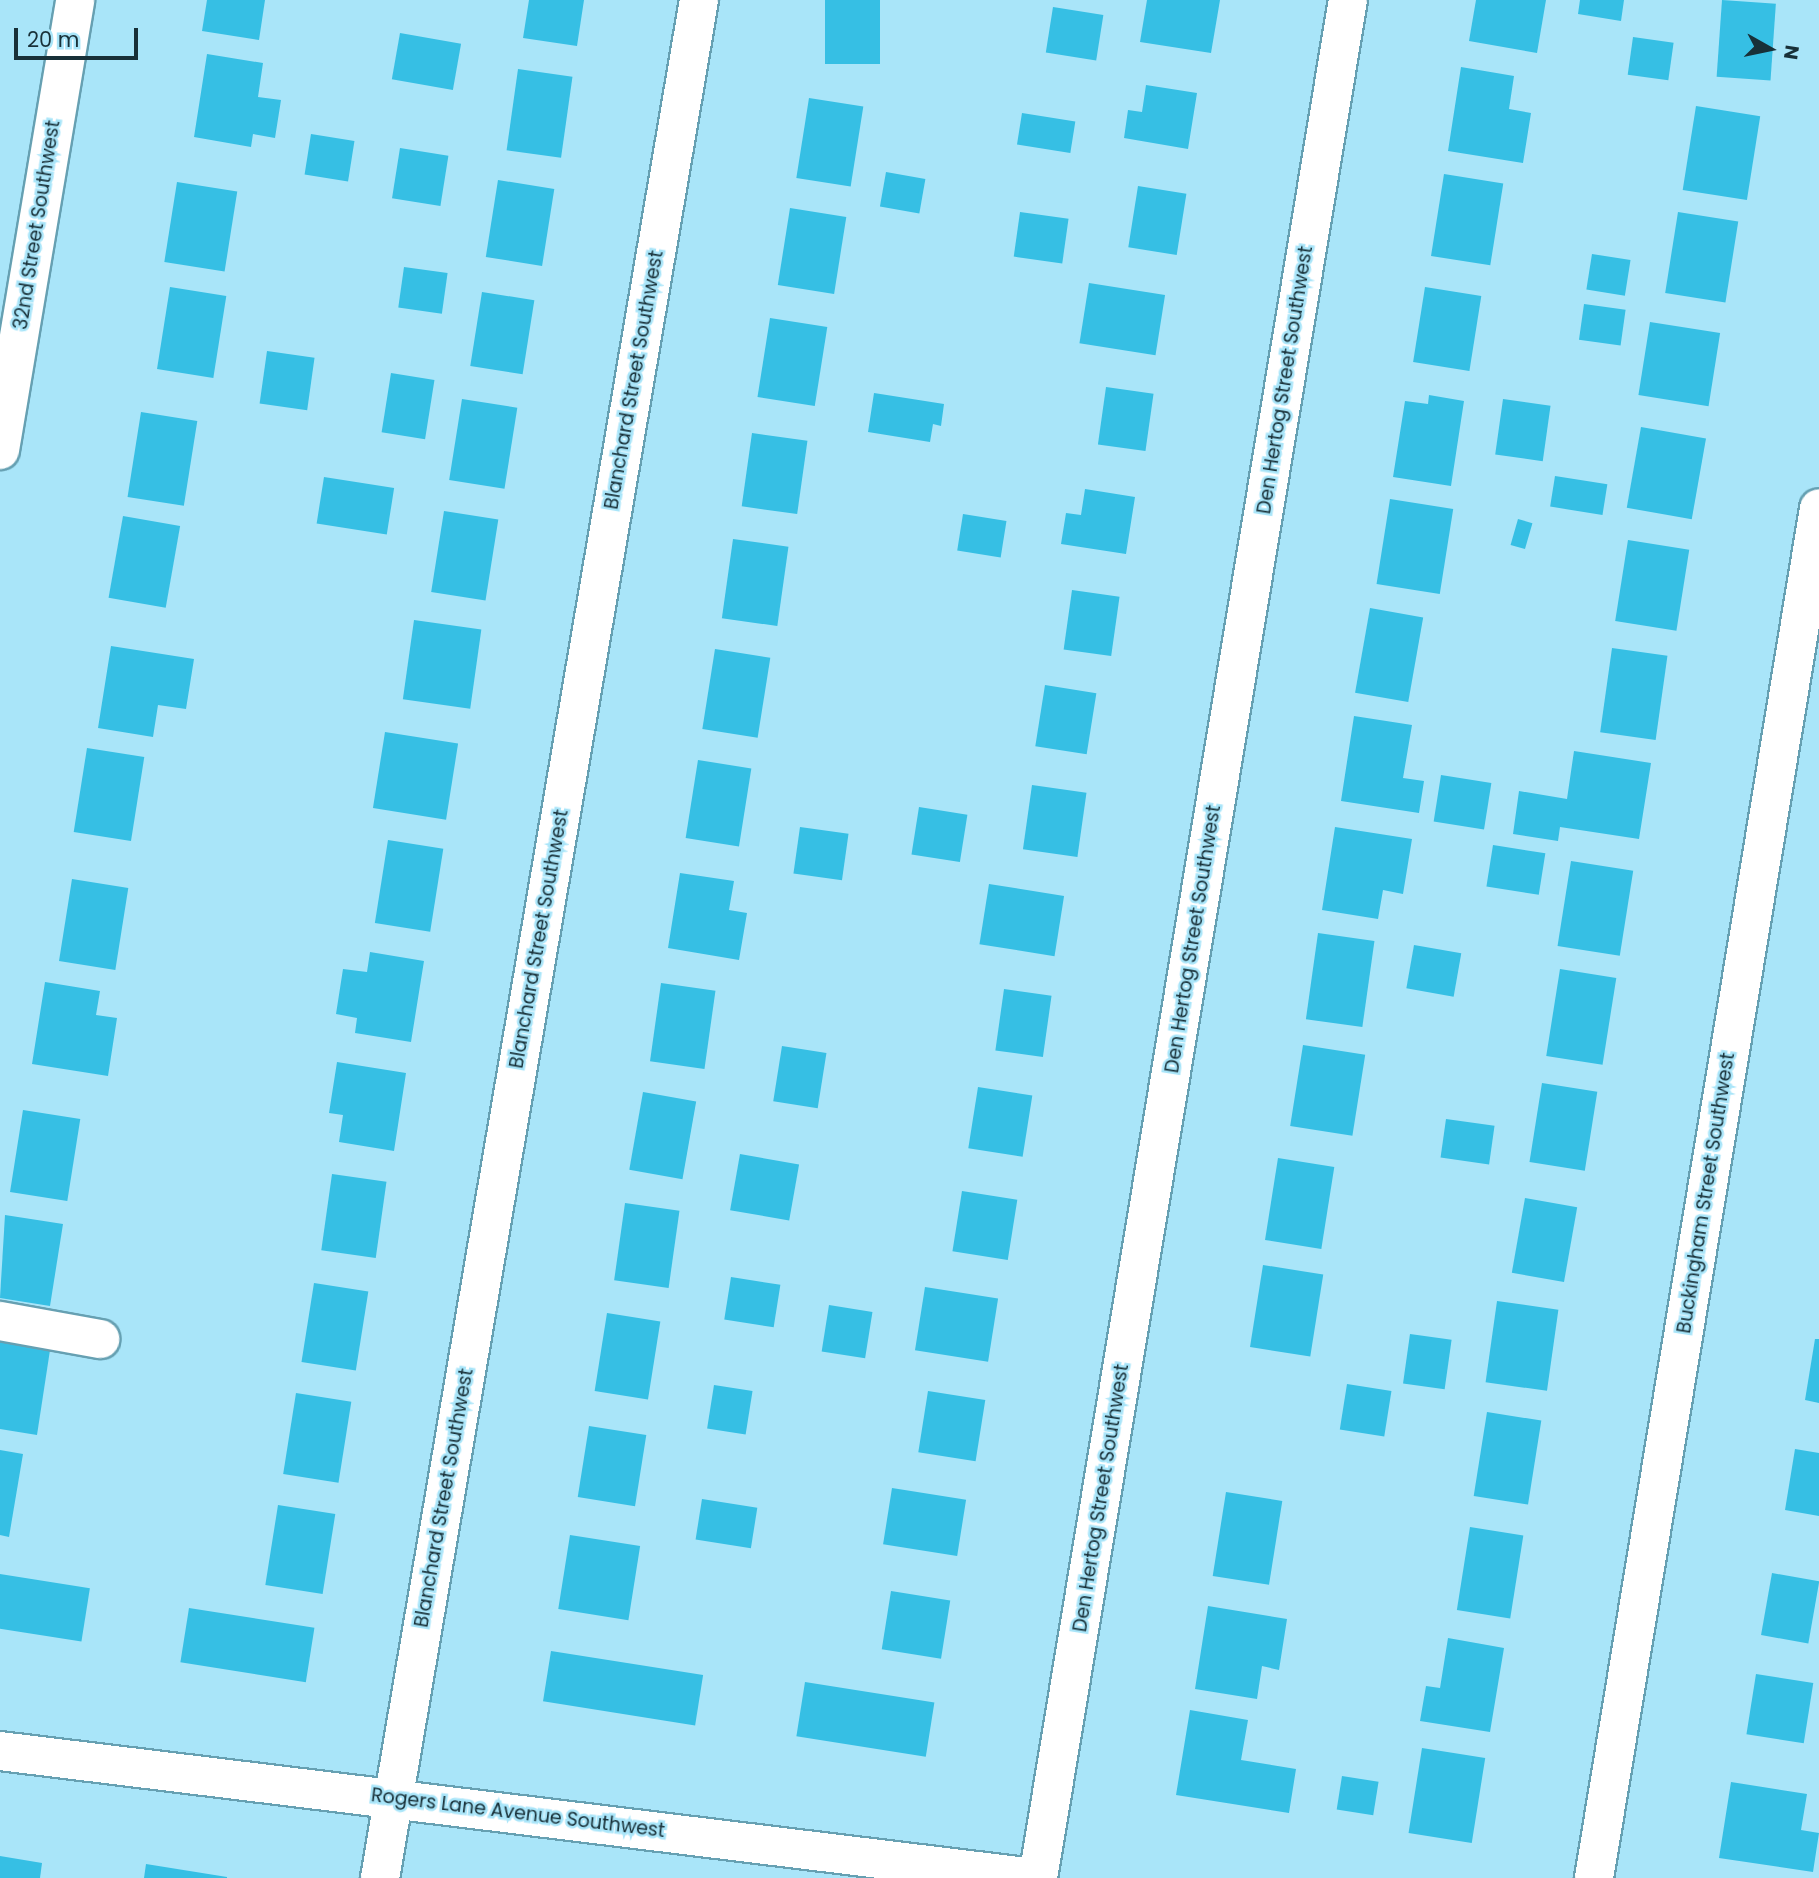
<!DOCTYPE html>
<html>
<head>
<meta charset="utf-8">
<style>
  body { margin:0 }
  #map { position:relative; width:1819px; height:1878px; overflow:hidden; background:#a9e5f9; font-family:Poppins,sans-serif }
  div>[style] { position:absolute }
  .building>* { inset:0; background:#36bfe4; transform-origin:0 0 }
  .roads { filter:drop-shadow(2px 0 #66a0b2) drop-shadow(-2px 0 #66a0b2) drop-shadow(0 2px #66a0b2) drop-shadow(0 -2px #66a0b2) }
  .minor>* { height:38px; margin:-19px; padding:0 19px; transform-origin:19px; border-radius:19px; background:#fff }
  span { translate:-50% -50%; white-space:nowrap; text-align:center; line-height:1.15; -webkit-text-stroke:5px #a9e5f9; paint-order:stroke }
  .street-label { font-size:19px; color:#183038 }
  .north { position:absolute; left:1735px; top:14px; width:70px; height:70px; -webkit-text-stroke:5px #a9e5f9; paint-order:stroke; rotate:99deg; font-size:19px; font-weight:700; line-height:28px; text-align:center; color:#183038 }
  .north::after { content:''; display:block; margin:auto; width:24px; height:32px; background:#183038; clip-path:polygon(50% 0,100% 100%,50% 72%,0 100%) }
  .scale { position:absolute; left:14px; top:28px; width:124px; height:32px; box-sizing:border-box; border:4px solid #183038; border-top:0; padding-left:9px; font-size:21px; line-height:24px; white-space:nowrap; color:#183038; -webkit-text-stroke:5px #a9e5f9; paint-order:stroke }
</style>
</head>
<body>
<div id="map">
  <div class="building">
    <i style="clip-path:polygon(207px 0,265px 0,259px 40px,202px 31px)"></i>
    <i style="clip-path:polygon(529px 0,584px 0,577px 46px,523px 38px)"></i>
    <i style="left:825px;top:0;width:55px;height:64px"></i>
    <i style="clip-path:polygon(1147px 0,1220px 0,1211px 53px,1140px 42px)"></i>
    <i style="clip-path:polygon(1476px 0,1546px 0,1537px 53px,1469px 41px)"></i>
    <i style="clip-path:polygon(1580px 0,1624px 0,1621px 21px,1578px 14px)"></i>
    <i style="left:1722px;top:0;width:54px;height:77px;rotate:4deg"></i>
    <i style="left:1053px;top:7px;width:51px;height:46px;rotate:9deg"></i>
    <i style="left:400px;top:33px;width:62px;height:47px;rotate:10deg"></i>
    <i style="left:1633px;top:37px;width:41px;height:38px;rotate:8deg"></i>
    <i style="clip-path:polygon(207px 54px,263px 63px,258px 97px,281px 100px,275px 138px,253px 134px,251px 147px,194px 137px)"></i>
    <i style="clip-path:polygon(1461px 67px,1514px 76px,1509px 109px,1531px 113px,1523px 163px,1448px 151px)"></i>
    <i style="left:518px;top:69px;width:55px;height:82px;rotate:8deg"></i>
    <i style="clip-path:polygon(1146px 85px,1197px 93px,1188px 149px,1124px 138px,1128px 110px,1142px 112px)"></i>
    <i style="left:809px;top:98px;width:55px;height:81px;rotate:9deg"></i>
    <i style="left:1696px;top:106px;width:65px;height:85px;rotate:9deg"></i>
    <i style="left:1022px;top:113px;width:54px;height:32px;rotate:9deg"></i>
    <i style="left:311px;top:134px;width:44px;height:41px;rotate:9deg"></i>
    <i style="left:400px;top:148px;width:49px;height:51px;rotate:9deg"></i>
    <i style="left:886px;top:172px;width:40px;height:35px;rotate:10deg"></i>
    <i style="left:1444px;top:174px;width:60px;height:83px;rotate:9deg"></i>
    <i style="left:498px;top:180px;width:57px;height:78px;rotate:9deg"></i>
    <i style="left:177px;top:182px;width:61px;height:81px;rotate:9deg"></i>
    <i style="left:1138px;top:186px;width:49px;height:62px;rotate:9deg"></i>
    <i style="left:790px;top:208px;width:57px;height:78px;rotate:9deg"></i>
    <i style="left:1020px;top:212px;width:49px;height:45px;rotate:8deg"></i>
    <i style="left:1678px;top:212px;width:61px;height:82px;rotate:9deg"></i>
    <i style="left:1592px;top:254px;width:39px;height:36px;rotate:9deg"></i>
    <i style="left:404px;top:267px;width:44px;height:41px;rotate:8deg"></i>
    <i style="left:1089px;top:283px;width:77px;height:61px;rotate:9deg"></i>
    <i style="left:170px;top:287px;width:57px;height:83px;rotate:9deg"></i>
    <i style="left:1425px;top:287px;width:57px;height:76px;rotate:9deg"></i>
    <i style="left:482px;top:292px;width:53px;height:75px;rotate:9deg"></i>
    <i style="left:1584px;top:304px;width:42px;height:36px;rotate:8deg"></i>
    <i style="left:770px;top:318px;width:58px;height:80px;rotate:9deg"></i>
    <i style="left:1650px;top:322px;width:71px;height:74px;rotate:9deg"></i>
    <i style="left:267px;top:351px;width:48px;height:53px;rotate:8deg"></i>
    <i style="left:391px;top:373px;width:44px;height:60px;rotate:9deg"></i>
    <i style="left:1106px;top:387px;width:48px;height:58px;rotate:8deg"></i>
    <i style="clip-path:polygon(874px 393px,944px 404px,941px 426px,933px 424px,930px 442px,868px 432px)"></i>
    <i style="clip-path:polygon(1429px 395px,1464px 401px,1451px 486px,1393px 477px,1405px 401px,1428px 404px)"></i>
    <i style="left:462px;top:399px;width:56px;height:82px;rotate:9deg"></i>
    <i style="left:1503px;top:399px;width:48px;height:56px;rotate:8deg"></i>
    <i style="left:141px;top:412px;width:57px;height:86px;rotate:9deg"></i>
    <i style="left:1641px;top:427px;width:66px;height:82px;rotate:10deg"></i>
    <i style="left:752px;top:433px;width:56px;height:74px;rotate:8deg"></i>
    <i style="left:1555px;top:476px;width:53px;height:31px;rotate:9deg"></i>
    <i style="left:324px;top:477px;width:71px;height:47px;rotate:9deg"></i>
    <i style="clip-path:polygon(1085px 489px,1135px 497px,1126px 554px,1061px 544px,1066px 513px,1081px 515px)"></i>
    <i style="left:1390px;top:499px;width:64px;height:86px;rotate:9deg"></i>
    <i style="left:444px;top:511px;width:55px;height:82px;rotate:9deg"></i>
    <i style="left:963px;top:514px;width:44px;height:37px;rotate:9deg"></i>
    <i style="left:123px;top:516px;width:58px;height:83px;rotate:10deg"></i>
    <i style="left:1518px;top:519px;width:15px;height:27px;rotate:16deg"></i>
    <i style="left:733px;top:539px;width:56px;height:80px;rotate:8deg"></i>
    <i style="left:1628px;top:540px;width:62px;height:82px;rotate:9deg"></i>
    <i style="left:1072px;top:590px;width:48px;height:60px;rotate:8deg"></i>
    <i style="left:1370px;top:608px;width:54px;height:86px;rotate:10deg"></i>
    <i style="left:414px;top:620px;width:68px;height:80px;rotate:8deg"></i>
    <i style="clip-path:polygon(111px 646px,194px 659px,186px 709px,158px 705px,153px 737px,98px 728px)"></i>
    <i style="left:1612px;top:648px;width:56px;height:85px;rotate:8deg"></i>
    <i style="left:715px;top:649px;width:56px;height:81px;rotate:9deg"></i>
    <i style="left:1045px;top:685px;width:52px;height:62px;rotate:9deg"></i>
    <i style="clip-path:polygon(1354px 716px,1412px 725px,1403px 778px,1424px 781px,1419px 813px,1341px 801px)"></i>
    <i style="left:385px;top:732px;width:74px;height:77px;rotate:9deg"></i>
    <i style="left:87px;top:748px;width:58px;height:85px;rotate:9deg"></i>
    <i style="clip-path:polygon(1574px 751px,1651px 763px,1639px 839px,1560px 827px,1558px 841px,1513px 834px,1519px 791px,1567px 799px)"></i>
    <i style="left:698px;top:760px;width:54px;height:79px;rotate:9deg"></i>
    <i style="left:1441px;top:775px;width:51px;height:47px;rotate:9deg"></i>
    <i style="left:1032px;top:785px;width:55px;height:65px;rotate:8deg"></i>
    <i style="left:919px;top:807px;width:49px;height:48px;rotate:9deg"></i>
    <i style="left:800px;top:827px;width:49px;height:47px;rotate:8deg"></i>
    <i style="clip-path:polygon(1335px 827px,1412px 839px,1403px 894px,1383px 890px,1378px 919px,1322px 910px)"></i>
    <i style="left:388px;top:840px;width:56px;height:84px;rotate:9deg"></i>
    <i style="left:1493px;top:845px;width:53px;height:42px;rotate:9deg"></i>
    <i style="left:1571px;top:861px;width:63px;height:86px;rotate:9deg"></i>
    <i style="clip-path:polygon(680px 873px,734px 881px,729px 910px,747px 913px,739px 960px,668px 948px)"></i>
    <i style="left:72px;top:879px;width:57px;height:83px;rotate:9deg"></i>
    <i style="left:989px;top:884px;width:76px;height:61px;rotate:9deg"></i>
    <i style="left:1318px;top:933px;width:57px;height:87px;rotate:8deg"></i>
    <i style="left:1414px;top:945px;width:48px;height:44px;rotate:10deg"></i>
    <i style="clip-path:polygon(370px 952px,424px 961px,411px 1042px,355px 1033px,357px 1018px,336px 1014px,343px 969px,367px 972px)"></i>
    <i style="left:1560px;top:969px;width:57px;height:88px;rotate:9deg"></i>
    <i style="clip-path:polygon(45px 982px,100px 991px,96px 1015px,117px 1018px,108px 1076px,32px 1064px)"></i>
    <i style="left:661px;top:983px;width:55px;height:79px;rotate:8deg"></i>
    <i style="left:1004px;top:989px;width:48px;height:62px;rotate:8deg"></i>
    <i style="left:1303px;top:1045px;width:63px;height:82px;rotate:9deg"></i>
    <i style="left:782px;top:1046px;width:45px;height:56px;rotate:9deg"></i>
    <i style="clip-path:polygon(337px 1062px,406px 1073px,394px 1151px,339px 1142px,343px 1115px,329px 1113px)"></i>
    <i style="left:1542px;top:1083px;width:56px;height:80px;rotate:9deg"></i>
    <i style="left:978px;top:1087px;width:55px;height:62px;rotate:9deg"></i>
    <i style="left:643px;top:1092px;width:54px;height:79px;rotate:10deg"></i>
    <i style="left:23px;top:1110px;width:58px;height:83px;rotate:9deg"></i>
    <i style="left:1446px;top:1119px;width:49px;height:39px;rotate:8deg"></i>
    <i style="left:740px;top:1154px;width:60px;height:57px;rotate:10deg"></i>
    <i style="left:1278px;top:1158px;width:57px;height:83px;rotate:9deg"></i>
    <i style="left:332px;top:1174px;width:55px;height:77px;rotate:8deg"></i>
    <i style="left:962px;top:1191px;width:56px;height:61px;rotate:9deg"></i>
    <i style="left:1525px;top:1198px;width:53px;height:76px;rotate:10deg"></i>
    <i style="left:625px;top:1203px;width:55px;height:78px;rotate:8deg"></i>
    <i style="clip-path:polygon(5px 1215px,63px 1224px,50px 1306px,0 1298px)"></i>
    <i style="left:1263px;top:1265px;width:61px;height:83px;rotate:9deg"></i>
    <i style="left:731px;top:1277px;width:50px;height:43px;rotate:9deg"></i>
    <i style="left:314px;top:1283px;width:55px;height:80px;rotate:9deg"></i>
    <i style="left:925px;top:1287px;width:74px;height:64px;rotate:9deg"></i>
    <i style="left:1497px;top:1301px;width:62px;height:82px;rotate:8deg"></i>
    <i style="left:829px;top:1305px;width:44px;height:47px;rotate:9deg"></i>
    <i style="left:607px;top:1313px;width:54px;height:79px;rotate:9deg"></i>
    <i style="left:1410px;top:1334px;width:42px;height:50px;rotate:8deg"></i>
    <i style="clip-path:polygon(1815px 1339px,1819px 1339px,1819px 1403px,1805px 1400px)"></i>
    <i style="clip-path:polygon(0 1342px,50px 1350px,37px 1435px,0 1429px)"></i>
    <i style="left:1347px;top:1384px;width:45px;height:46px;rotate:9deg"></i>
    <i style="left:714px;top:1385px;width:39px;height:44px;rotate:9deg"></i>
    <i style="left:928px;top:1391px;width:58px;height:62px;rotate:9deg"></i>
    <i style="left:296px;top:1393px;width:56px;height:82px;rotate:9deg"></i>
    <i style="left:1487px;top:1412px;width:55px;height:85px;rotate:9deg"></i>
    <i style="left:589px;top:1426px;width:58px;height:72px;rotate:9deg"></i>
    <i style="clip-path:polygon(1795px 1449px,1819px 1453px,1819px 1516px,1785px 1510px)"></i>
    <i style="clip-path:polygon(0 1450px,23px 1454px,9px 1537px,0 1535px)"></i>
    <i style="left:892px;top:1488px;width:75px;height:57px;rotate:9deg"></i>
    <i style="left:1226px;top:1492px;width:57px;height:85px;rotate:9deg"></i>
    <i style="left:702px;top:1499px;width:56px;height:41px;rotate:9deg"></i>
    <i style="left:278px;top:1505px;width:58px;height:81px;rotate:9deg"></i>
    <i style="left:1470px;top:1527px;width:54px;height:84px;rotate:9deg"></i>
    <i style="left:570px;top:1535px;width:71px;height:75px;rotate:9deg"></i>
    <i style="left:1772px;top:1573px;width:48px;height:63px;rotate:10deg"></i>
    <i style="left:0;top:1574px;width:91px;height:54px;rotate:9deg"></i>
    <i style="left:891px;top:1591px;width:60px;height:59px;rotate:9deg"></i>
    <i style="clip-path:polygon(1208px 1606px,1287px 1619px,1279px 1670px,1262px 1666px,1257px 1699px,1195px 1689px)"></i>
    <i style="left:189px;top:1608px;width:127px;height:55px;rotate:9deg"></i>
    <i style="clip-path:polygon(1448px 1638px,1504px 1648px,1490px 1732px,1420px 1721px,1426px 1686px,1440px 1688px)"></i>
    <i style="left:551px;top:1651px;width:154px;height:51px;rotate:9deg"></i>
    <i style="left:1756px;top:1674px;width:58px;height:61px;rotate:9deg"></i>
    <i style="left:805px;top:1682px;width:131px;height:55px;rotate:9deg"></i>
    <i style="clip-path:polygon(1190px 1710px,1248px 1720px,1241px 1760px,1296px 1769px,1289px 1813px,1176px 1795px)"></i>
    <i style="left:1422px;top:1748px;width:64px;height:86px;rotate:9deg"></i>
    <i style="left:1342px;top:1776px;width:37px;height:34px;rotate:9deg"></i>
    <i style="clip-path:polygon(1731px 1782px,1807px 1794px,1801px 1830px,1819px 1833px,1813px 1872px,1719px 1858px)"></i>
    <i style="clip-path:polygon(0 1856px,42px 1863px,40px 1878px,0 1878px)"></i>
    <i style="clip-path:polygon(146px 1864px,227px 1877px,227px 1878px,144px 1878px)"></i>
  </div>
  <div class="roads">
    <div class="minor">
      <i style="left:0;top:450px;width:456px;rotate:-80.5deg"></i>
      <i style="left:0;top:1321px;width:102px;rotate:10.2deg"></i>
      <i style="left:0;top:1751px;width:1043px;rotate:7deg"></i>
      <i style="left:380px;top:1878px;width:1905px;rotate:-80.36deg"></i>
      <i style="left:1038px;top:1878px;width:1903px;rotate:-80.63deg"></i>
      <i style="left:1594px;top:1878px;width:1388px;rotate:-80.67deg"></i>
    </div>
  </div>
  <div class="street-label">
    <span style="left:37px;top:225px;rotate:-81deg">32nd Street Southwest</span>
    <span style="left:634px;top:380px;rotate:-80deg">Blanchard Street Southwest</span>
    <span style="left:1285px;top:380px;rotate:-81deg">Den Hertog Street Southwest</span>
    <span style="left:539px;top:939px;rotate:-80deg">Blanchard Street Southwest</span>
    <span style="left:1193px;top:939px;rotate:-81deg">Den Hertog Street Southwest</span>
    <span style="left:1706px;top:1193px;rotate:-81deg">Buckingham Street Southwest</span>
    <span style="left:444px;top:1498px;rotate:-80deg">Blanchard Street Southwest</span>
    <span style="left:1101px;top:1498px;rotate:-81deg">Den Hertog Street Southwest</span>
    <span style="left:518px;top:1813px;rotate:7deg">Rogers Lane Avenue Southwest</span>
  </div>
  <div class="north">N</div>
  <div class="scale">20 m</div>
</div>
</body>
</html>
